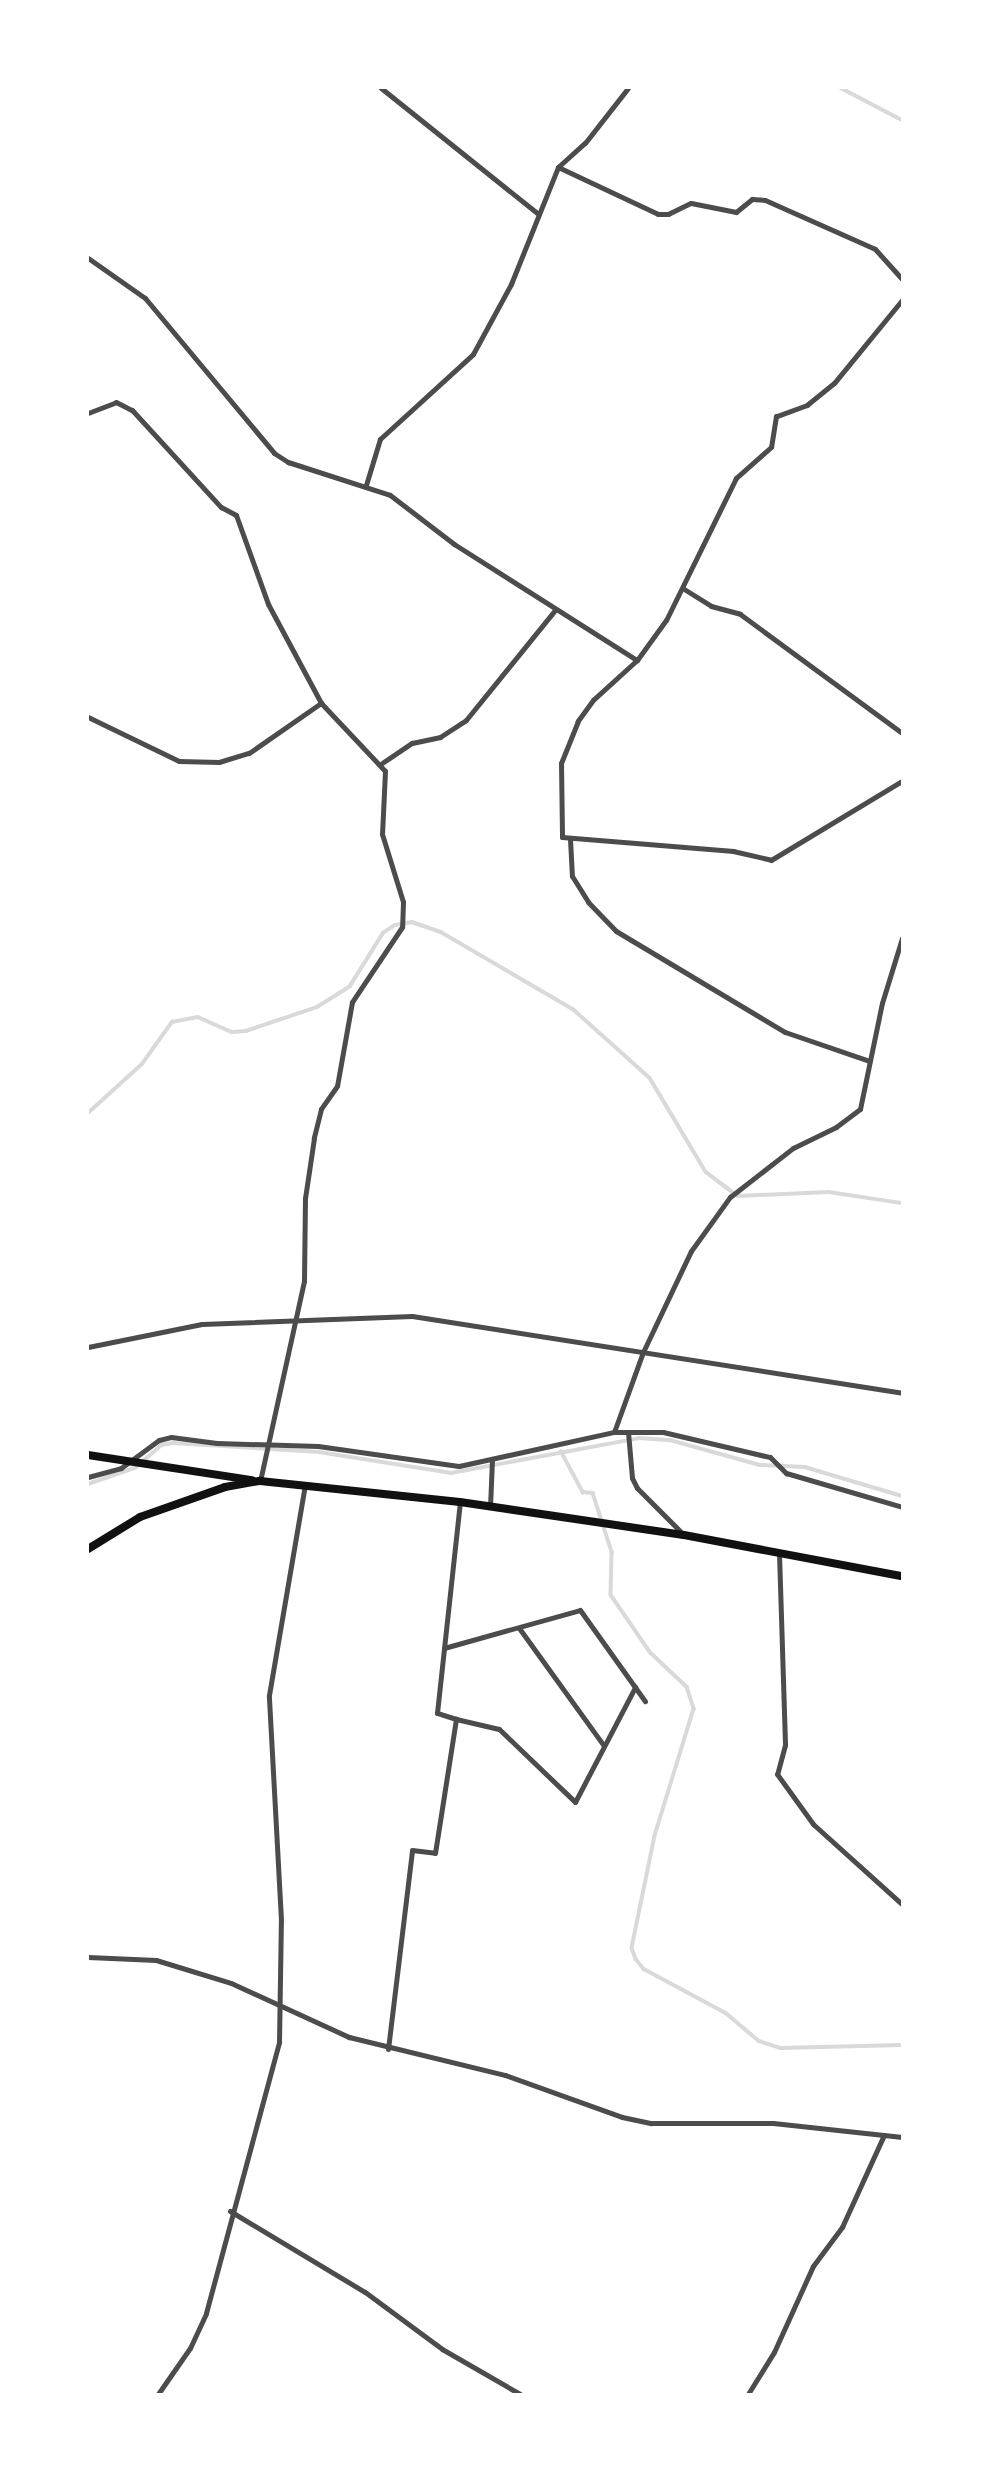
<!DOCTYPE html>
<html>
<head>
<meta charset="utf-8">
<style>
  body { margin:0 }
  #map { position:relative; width:990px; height:2482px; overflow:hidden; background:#fff; font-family:Helvetica,sans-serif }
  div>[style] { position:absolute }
  .stream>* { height:3.5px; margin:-1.75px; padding:0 1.75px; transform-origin:1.75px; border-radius:1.75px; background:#d9d9d9 }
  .minor>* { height:5px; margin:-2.5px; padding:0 2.5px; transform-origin:2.5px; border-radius:2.5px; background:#4c4c4c }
  .secondary>* { height:8px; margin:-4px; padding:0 4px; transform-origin:4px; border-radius:4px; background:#111 }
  span { translate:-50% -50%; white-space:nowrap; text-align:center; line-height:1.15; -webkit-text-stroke:6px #fff; paint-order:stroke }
  .frame { position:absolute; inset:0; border:89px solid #fff; pointer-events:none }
</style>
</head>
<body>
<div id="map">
  <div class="stream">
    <i style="left:841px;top:88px;width:69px;rotate:27.7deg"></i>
    <i style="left:88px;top:1113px;width:73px;rotate:-42.2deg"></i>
    <i style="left:142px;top:1064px;width:52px;rotate:-54.5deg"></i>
    <i style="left:172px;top:1022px;width:26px;rotate:-11deg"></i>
    <i style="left:198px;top:1017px;width:37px;rotate:24deg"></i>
    <i style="left:232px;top:1032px;width:14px;rotate:-4deg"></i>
    <i style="left:246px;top:1031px;width:75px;rotate:-18.7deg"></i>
    <i style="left:317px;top:1007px;width:39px;rotate:-32deg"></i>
    <i style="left:350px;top:986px;width:62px;rotate:-58.1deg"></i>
    <i style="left:383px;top:933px;width:14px;rotate:-34deg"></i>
    <i style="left:395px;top:925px;width:17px;rotate:-10deg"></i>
    <i style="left:412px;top:922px;width:31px;rotate:19deg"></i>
    <i style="left:441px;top:932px;width:153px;rotate:30.3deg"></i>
    <i style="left:573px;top:1009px;width:103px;rotate:41.9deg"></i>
    <i style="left:650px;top:1078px;width:109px;rotate:59.2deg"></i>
    <i style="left:706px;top:1172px;width:40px;rotate:37deg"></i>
    <i style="left:738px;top:1196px;width:91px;rotate:-2.5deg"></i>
    <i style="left:829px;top:1192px;width:74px;rotate:8.6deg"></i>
    <i style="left:561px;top:1451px;width:47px;rotate:61.8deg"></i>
    <i style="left:583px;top:1492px;width:10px;rotate:6deg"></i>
    <i style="left:593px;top:1493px;width:62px;rotate:72.1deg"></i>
    <i style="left:612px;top:1552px;width:43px;rotate:91.3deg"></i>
    <i style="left:611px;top:1595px;width:69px;rotate:55.6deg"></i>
    <i style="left:650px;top:1652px;width:51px;rotate:43.4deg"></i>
    <i style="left:687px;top:1687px;width:23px;rotate:72deg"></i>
    <i style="left:694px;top:1709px;width:133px;rotate:107.1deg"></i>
    <i style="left:655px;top:1836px;width:114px;rotate:101.6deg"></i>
    <i style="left:632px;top:1948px;width:12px;rotate:70deg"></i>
    <i style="left:636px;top:1959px;width:13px;rotate:51deg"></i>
    <i style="left:644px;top:1969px;width:93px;rotate:28.2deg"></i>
    <i style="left:726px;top:2013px;width:43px;rotate:40.3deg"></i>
    <i style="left:759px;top:2041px;width:22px;rotate:18deg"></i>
    <i style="left:780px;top:2048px;width:122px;rotate:-1.4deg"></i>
    <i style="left:88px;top:1484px;width:50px;rotate:-18.8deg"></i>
    <i style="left:135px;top:1468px;width:35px;rotate:-41deg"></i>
    <i style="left:161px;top:1445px;width:12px;rotate:-9deg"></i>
    <i style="left:173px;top:1443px;width:146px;rotate:3.5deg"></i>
    <i style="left:319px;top:1452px;width:134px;rotate:9deg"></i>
    <i style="left:451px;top:1473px;width:191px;rotate:-10.5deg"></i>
    <i style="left:639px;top:1438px;width:31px;rotate:4deg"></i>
    <i style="left:670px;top:1440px;width:93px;rotate:15.5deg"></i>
    <i style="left:760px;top:1465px;width:45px;rotate:2.5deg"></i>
    <i style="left:805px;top:1467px;width:101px;rotate:16.6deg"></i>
  </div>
  <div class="minor">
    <i style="left:381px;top:88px;width:200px;rotate:38.7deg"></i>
    <i style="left:558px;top:167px;width:110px;rotate:25.2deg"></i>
    <i style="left:658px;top:214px;width:10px"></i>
    <i style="left:668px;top:214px;width:25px;rotate:-26deg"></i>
    <i style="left:691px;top:203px;width:46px;rotate:11.3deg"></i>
    <i style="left:736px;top:212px;width:21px;rotate:-39deg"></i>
    <i style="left:752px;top:199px;width:13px;rotate:4deg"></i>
    <i style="left:765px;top:200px;width:120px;rotate:24deg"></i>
    <i style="left:875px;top:249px;width:40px;rotate:48deg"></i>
    <i style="left:88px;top:258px;width:70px;rotate:35.1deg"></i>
    <i style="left:145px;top:298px;width:202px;rotate:50.2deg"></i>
    <i style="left:274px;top:453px;width:17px;rotate:33deg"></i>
    <i style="left:288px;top:462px;width:107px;rotate:17.9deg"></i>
    <i style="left:390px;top:495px;width:81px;rotate:37.4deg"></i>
    <i style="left:454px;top:544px;width:217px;rotate:32.4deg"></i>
    <i style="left:902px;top:300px;width:107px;rotate:129.3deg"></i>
    <i style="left:834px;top:383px;width:35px;rotate:141deg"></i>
    <i style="left:807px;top:405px;width:33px;rotate:160deg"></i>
    <i style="left:776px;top:416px;width:31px;rotate:99deg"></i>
    <i style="left:771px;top:447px;width:47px;rotate:138.5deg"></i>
    <i style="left:736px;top:478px;width:158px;rotate:116.2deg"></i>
    <i style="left:666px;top:620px;width:49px;rotate:125.9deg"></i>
    <i style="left:637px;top:660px;width:59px;rotate:137.7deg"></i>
    <i style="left:593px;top:700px;width:26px;rotate:126deg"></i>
    <i style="left:578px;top:721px;width:45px;rotate:112deg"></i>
    <i style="left:561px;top:763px;width:74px;rotate:89.2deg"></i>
    <i style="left:562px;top:837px;width:172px;rotate:4.7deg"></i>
    <i style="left:733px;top:851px;width:39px;rotate:13deg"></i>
    <i style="left:771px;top:860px;width:153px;rotate:-31.1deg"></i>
    <i style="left:88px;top:413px;width:30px;rotate:-21deg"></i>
    <i style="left:116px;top:402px;width:18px;rotate:27deg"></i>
    <i style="left:132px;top:410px;width:132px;rotate:47.5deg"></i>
    <i style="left:221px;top:507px;width:17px;rotate:28deg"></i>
    <i style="left:236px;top:515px;width:95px;rotate:70.2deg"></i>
    <i style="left:268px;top:604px;width:112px;rotate:61.8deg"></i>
    <i style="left:366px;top:485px;width:48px;rotate:-73.1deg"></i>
    <i style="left:380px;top:439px;width:126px;rotate:-42.4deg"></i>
    <i style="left:473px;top:354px;width:80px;rotate:-61.5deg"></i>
    <i style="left:511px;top:284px;width:126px;rotate:-68.1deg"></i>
    <i style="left:558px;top:167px;width:36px;rotate:-42deg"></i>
    <i style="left:585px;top:143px;width:70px;rotate:-52deg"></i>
    <i style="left:684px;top:589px;width:32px;rotate:32deg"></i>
    <i style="left:711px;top:606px;width:30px;rotate:15deg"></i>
    <i style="left:740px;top:614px;width:201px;rotate:36.3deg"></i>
    <i style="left:88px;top:717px;width:101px;rotate:25.8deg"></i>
    <i style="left:179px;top:761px;width:40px;rotate:1.4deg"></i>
    <i style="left:219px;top:762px;width:31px;rotate:-17deg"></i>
    <i style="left:249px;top:753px;width:88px;rotate:-34.8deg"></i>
    <i style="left:321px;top:703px;width:93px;rotate:46.7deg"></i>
    <i style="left:385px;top:771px;width:63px;rotate:92.7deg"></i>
    <i style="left:382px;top:834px;width:71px;rotate:72.8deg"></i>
    <i style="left:403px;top:902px;width:25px;rotate:92deg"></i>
    <i style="left:402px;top:927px;width:90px;rotate:123.7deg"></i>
    <i style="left:352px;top:1002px;width:85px;rotate:100.1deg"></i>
    <i style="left:337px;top:1086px;width:28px;rotate:125deg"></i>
    <i style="left:321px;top:1109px;width:30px;rotate:104deg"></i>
    <i style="left:314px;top:1138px;width:61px;rotate:98.5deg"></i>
    <i style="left:305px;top:1198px;width:83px;rotate:90.7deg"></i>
    <i style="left:304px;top:1281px;width:205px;rotate:102.4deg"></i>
    <i style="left:382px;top:763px;width:36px;rotate:-34deg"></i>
    <i style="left:412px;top:743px;width:29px;rotate:-12deg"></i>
    <i style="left:440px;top:737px;width:31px;rotate:-33deg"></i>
    <i style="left:466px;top:720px;width:141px;rotate:-51deg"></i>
    <i style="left:570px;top:839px;width:37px;rotate:87deg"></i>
    <i style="left:572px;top:876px;width:31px;rotate:58deg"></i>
    <i style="left:588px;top:902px;width:40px;rotate:46deg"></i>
    <i style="left:616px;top:931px;width:197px;rotate:30.9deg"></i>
    <i style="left:785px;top:1032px;width:89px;rotate:19deg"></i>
    <i style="left:88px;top:1347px;width:116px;rotate:-11.4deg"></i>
    <i style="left:202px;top:1324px;width:210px;rotate:-2.2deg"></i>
    <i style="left:412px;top:1316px;width:496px;rotate:8.9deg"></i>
    <i style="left:614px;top:1432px;width:85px;rotate:-70.1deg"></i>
    <i style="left:643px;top:1352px;width:112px;rotate:-64.6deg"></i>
    <i style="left:691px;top:1251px;width:67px;rotate:-54.2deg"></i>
    <i style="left:730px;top:1197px;width:80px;rotate:-37.9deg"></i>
    <i style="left:793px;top:1148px;width:48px;rotate:-26deg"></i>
    <i style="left:836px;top:1127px;width:30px;rotate:-37deg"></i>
    <i style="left:860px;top:1109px;width:108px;rotate:-78.3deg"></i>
    <i style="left:882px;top:1003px;width:68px;rotate:-72.9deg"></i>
    <i style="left:628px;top:1432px;width:46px;rotate:85deg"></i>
    <i style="left:632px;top:1478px;width:11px;rotate:63deg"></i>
    <i style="left:637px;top:1488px;width:66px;rotate:45deg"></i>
    <i style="left:88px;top:1477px;width:34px;rotate:-15deg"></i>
    <i style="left:121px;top:1468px;width:47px;rotate:-36.4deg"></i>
    <i style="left:159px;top:1440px;width:12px;rotate:-14deg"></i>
    <i style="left:171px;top:1437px;width:46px;rotate:7.4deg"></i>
    <i style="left:217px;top:1443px;width:101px;rotate:1.7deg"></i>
    <i style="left:318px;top:1446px;width:142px;rotate:8.1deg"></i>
    <i style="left:459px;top:1466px;width:159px;rotate:-12.4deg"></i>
    <i style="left:614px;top:1432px;width:49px"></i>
    <i style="left:663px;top:1432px;width:110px;rotate:13.2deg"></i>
    <i style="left:770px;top:1457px;width:23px;rotate:45deg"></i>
    <i style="left:786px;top:1473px;width:121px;rotate:16.3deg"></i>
    <i style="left:490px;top:1507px;width:47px;rotate:-87.6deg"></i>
    <i style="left:779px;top:1553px;width:192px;rotate:88.2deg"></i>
    <i style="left:785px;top:1745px;width:30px;rotate:105deg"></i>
    <i style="left:777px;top:1774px;width:62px;rotate:54.2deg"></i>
    <i style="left:813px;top:1824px;width:120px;rotate:42deg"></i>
    <i style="left:519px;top:1628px;width:145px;rotate:54.2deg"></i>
    <i style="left:444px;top:1648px;width:141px;rotate:-15.6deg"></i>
    <i style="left:580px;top:1610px;width:112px;rotate:54.5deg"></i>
    <i style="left:456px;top:1719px;width:44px;rotate:13.1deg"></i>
    <i style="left:499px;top:1729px;width:105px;rotate:43.8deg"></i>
    <i style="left:575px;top:1802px;width:130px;rotate:-62.4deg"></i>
    <i style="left:88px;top:1957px;width:68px;rotate:2.5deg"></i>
    <i style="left:156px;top:1960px;width:78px;rotate:17deg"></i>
    <i style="left:231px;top:1983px;width:130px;rotate:24.6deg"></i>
    <i style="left:349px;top:2037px;width:161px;rotate:13.7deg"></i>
    <i style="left:505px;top:2075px;width:124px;rotate:19.7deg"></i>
    <i style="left:622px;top:2117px;width:30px;rotate:12deg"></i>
    <i style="left:651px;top:2123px;width:122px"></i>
    <i style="left:773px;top:2123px;width:130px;rotate:6.2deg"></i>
    <i style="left:388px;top:2049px;width:200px;rotate:-83.1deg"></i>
    <i style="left:412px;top:1850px;width:23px;rotate:7deg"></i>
    <i style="left:435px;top:1853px;width:136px;rotate:-81.1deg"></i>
    <i style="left:456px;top:1719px;width:20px;rotate:-162deg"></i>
    <i style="left:437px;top:1713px;width:212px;rotate:-83.8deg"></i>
    <i style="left:230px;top:2211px;width:157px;rotate:31deg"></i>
    <i style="left:365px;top:2292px;width:96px;rotate:36.5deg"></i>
    <i style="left:442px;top:2349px;width:90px;rotate:30deg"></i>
    <i style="left:158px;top:2394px;width:56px;rotate:-55.2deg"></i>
    <i style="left:190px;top:2348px;width:38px;rotate:-65deg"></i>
    <i style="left:206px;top:2313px;width:281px;rotate:-74.9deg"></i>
    <i style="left:279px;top:2042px;width:122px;rotate:-89.1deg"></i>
    <i style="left:281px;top:1920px;width:225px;rotate:-93.1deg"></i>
    <i style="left:269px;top:1695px;width:214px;rotate:-80.3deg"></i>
    <i style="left:748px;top:2394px;width:49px;rotate:-58.2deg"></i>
    <i style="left:774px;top:2352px;width:94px;rotate:-65.6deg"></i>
    <i style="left:813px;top:2266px;width:49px;rotate:-53.4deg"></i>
    <i style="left:842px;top:2227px;width:101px;rotate:-65.5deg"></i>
  </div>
  <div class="secondary">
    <i style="left:88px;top:1455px;width:166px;rotate:8.7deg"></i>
    <i style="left:88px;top:1549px;width:61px;rotate:-31.6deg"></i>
    <i style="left:140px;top:1517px;width:90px;rotate:-19.4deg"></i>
    <i style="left:225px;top:1487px;width:36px;rotate:-10deg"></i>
    <i style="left:260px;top:1481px;width:201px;rotate:6deg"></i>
    <i style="left:460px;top:1502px;width:226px;rotate:8.4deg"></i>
    <i style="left:684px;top:1535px;width:222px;rotate:10.7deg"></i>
  </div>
  <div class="frame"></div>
</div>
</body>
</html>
